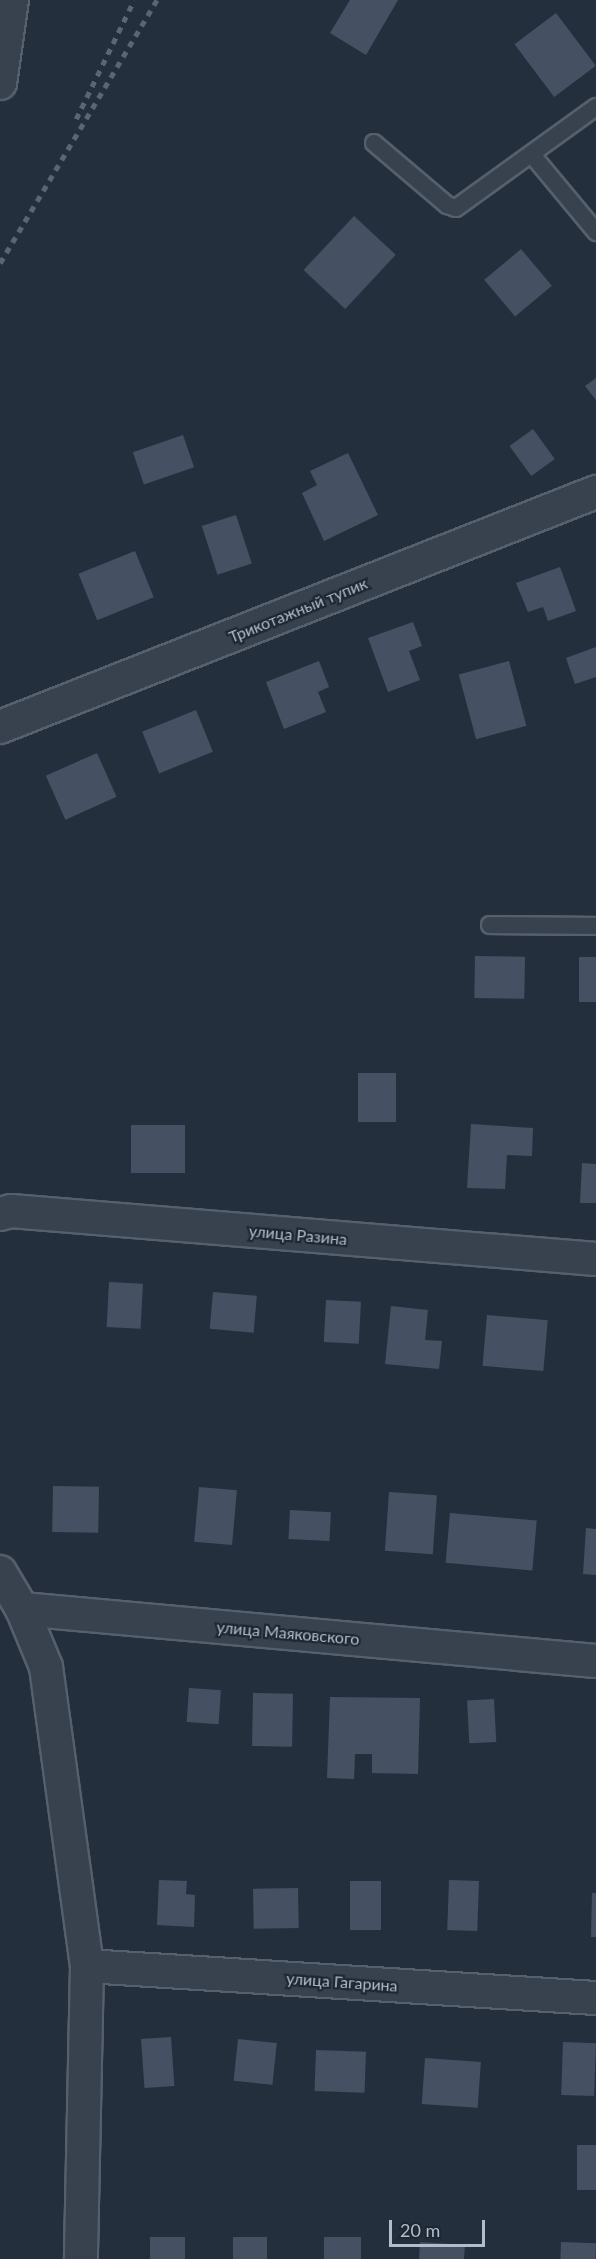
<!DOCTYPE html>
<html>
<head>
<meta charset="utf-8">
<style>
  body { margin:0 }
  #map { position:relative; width:596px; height:2259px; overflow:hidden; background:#242f3e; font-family:Lato,sans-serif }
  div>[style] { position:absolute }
  .building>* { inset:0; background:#455162; transform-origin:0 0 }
  .roads { filter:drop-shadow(2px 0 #565f6c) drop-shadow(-2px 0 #565f6c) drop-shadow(0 2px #565f6c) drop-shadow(0 -2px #565f6c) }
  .lane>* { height:16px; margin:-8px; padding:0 8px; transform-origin:8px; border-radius:8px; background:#38414e }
  .street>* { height:32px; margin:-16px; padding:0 16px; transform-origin:16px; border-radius:16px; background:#38414e }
  .rail>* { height:4.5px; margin-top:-2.25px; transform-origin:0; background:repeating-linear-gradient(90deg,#5a6575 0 6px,transparent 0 12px) }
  span { translate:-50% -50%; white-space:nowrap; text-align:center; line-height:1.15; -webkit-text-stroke:4.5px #1d2633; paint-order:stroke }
  .street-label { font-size:16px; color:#b4bcc9 }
  .scale { position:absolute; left:389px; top:2220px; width:96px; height:27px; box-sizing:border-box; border:3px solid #b4bcc9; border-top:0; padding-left:8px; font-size:18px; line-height:21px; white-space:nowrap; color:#b4bcc9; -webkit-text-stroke:4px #1d2633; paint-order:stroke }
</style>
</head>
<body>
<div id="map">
  <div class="building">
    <i style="clip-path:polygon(350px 0,398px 0,366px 55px,330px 33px)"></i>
    <i style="left:556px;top:13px;width:66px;height:52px;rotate:53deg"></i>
    <i style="left:354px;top:216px;width:57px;height:74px;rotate:43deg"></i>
    <i style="left:521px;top:249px;width:48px;height:48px;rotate:50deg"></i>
    <i style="clip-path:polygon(596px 378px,596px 400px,585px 386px)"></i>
    <i style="left:533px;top:429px;width:37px;height:29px;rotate:54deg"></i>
    <i style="left:183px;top:435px;width:34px;height:53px;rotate:71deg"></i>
    <i style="clip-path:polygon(348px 453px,378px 515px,324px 541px,302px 493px,317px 485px,310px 471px)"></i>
    <i style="left:236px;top:515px;width:51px;height:36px;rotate:72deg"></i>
    <i style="left:135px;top:551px;width:50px;height:61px;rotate:68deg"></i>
    <i style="clip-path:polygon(560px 567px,576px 611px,548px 621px,543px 607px,528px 612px,516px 583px)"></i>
    <i style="clip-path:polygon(413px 622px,422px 646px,409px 651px,420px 680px,388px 692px,368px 638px)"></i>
    <i style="clip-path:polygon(596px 647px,596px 677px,575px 684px,566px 658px)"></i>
    <i style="clip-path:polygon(319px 661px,329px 687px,318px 692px,326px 712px,284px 729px,266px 682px)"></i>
    <i style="left:509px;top:661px;width:67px;height:52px;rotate:75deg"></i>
    <i style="left:196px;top:710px;width:45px;height:58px;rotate:68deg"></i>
    <i style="left:97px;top:753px;width:48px;height:56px;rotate:66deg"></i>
    <i style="left:475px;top:956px;width:50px;height:42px;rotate:1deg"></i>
    <i style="left:579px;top:957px;width:17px;height:45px"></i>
    <i style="left:358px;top:1073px;width:38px;height:49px"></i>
    <i style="clip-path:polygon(471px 1124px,533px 1128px,532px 1156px,507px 1155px,505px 1189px,467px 1188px)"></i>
    <i style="left:185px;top:1125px;width:48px;height:54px;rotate:90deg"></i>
    <i style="clip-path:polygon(582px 1163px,596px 1164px,596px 1203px,580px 1203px)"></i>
    <i style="left:109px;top:1282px;width:34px;height:45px;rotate:3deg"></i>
    <i style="left:213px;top:1292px;width:44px;height:37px;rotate:5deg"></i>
    <i style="left:326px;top:1300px;width:35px;height:42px;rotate:3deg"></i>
    <i style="clip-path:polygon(391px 1306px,428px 1310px,425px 1340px,442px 1341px,439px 1369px,385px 1364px)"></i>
    <i style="left:487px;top:1315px;width:61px;height:51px;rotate:5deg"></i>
    <i style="left:53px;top:1486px;width:46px;height:46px;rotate:1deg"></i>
    <i style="left:199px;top:1487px;width:38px;height:55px;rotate:5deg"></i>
    <i style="left:389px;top:1492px;width:48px;height:59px;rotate:4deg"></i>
    <i style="left:290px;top:1510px;width:41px;height:29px;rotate:3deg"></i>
    <i style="left:450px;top:1513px;width:87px;height:50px;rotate:5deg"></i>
    <i style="clip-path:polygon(586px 1528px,596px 1529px,596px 1575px,583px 1574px)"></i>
    <i style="left:189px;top:1688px;width:32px;height:34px;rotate:4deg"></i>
    <i style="left:253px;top:1693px;width:40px;height:53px;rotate:1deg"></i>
    <i style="clip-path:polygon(330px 1697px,420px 1698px,418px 1774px,372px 1773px,372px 1754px,355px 1754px,354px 1779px,327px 1778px)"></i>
    <i style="left:494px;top:1699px;width:43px;height:27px;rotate:87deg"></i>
    <i style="clip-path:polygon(159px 1880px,187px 1881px,186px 1894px,195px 1895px,194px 1927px,157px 1925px)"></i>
    <i style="left:449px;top:1880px;width:30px;height:50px;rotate:2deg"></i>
    <i style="left:350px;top:1881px;width:31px;height:49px"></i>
    <i style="left:298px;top:1888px;width:40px;height:45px;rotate:89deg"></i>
    <i style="clip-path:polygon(592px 1893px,596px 1893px,596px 1937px,591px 1937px)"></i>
    <i style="left:171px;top:2037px;width:49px;height:30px;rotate:86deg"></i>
    <i style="left:238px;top:2039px;width:39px;height:42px;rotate:6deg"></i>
    <i style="left:563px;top:2042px;width:33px;height:53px;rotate:2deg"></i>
    <i style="left:316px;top:2050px;width:50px;height:41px;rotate:2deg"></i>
    <i style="left:425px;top:2058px;width:56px;height:46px;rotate:4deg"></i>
    <i style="left:577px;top:2145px;width:19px;height:45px"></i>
    <i style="left:185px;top:2237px;width:22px;height:35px;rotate:90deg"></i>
    <i style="left:233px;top:2237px;width:34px;height:22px"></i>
    <i style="left:324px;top:2237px;width:37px;height:22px"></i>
    <i style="clip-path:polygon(420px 2242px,465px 2245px,464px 2259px,419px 2259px)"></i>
    <i style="left:561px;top:2242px;width:35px;height:17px;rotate:2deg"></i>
  </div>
  <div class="roads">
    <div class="lane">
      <i style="left:374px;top:143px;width:96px;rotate:40.3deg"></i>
      <i style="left:447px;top:205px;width:9px;rotate:18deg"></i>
      <i style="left:456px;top:208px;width:173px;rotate:-35.8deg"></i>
      <i style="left:533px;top:156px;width:99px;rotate:50.3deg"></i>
      <i style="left:490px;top:925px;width:106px;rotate:0.5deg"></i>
    </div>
    <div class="street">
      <i style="left:0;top:83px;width:84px;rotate:-81.8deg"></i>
      <i style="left:0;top:727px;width:641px;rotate:-21.52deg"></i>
      <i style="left:0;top:1214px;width:11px;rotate:-15deg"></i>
      <i style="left:11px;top:1211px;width:587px;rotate:4.69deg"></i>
      <i style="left:0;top:1572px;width:43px;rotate:59.3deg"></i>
      <i style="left:22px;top:1609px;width:576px;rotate:5.18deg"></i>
      <i style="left:22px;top:1609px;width:63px;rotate:67.5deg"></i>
      <i style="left:46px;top:1667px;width:302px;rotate:82.2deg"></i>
      <i style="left:87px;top:1966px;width:293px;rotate:91.2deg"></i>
      <i style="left:87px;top:1966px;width:510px;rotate:3.6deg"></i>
    </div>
  </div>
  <div class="rail">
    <i style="left:76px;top:119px;width:132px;rotate:-64deg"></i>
    <i style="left:0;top:263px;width:306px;rotate:-59.2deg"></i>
  </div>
  <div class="street-label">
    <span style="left:298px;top:610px;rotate:-22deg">Трикотажный тупик</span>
    <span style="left:298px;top:1235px;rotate:5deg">улица Разина</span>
    <span style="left:288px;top:1633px;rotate:5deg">улица Маяковского</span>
    <span style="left:342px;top:1982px;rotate:4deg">улица Гагарина</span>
  </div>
  <div class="scale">20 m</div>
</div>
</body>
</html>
